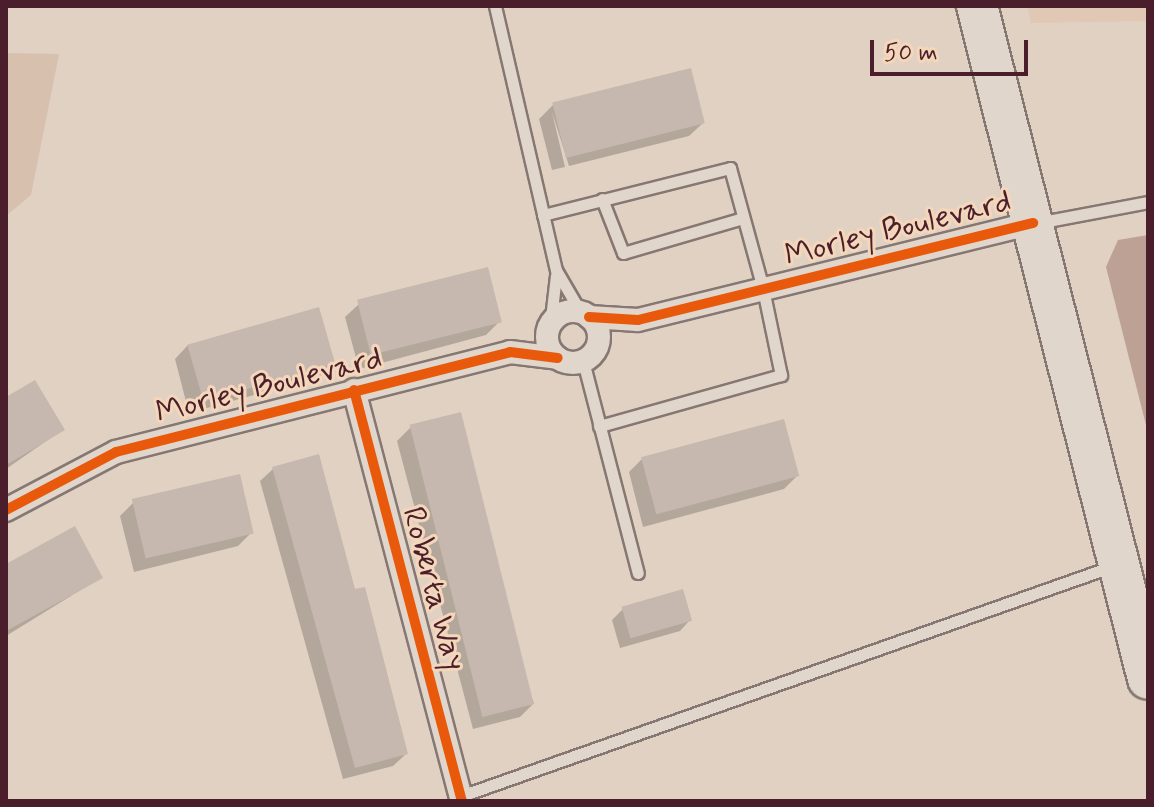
<!DOCTYPE html>
<html>
<head>
<meta charset="utf-8">
<style>
  body { margin:0 }
  #map { position:relative; width:1154px; height:807px; overflow:hidden; background:#e0d1c2; font-family:Mynerve,sans-serif }
  div>[style] { position:absolute }
  .built>* { inset:0; background:#e0c8b4 }
  .green>* { inset:0; background:#d8c0ae }
  .water>* { inset:0; background:#bda194 }
  .shadow>* { inset:0; background:#0003 }
  .building>* { inset:0; background:#c6b8ae; transform-origin:0 0 }
  .roads { filter:drop-shadow(2px 0 #867772) drop-shadow(-2px 0 #867772) drop-shadow(0 2px #867772) drop-shadow(0 -2px #867772) }
  .lane>* { height:11px; margin:-5.5px; padding:0 5.5px; transform-origin:5.5px; border-radius:5.5px; background:#e1d6cc }
  .street>* { height:22px; margin:-11px; padding:0 11px; transform-origin:11px; border-radius:11px; background:#e1d6cc }
  .street>.ring { margin:-11px; padding:0; box-sizing:content-box; background:none; border:22px solid #e1d6cc; border-radius:50% }
  .highway>* { height:40px; margin:-20px; padding:0 20px; transform-origin:20px; border-radius:20px; background:#e1d6cc }
  .cycleway>* { height:10px; margin:-5px; padding:0 5px; transform-origin:5px; border-radius:5px; background:#e8590c }
  span { translate:-50% -50%; white-space:nowrap; text-align:center; line-height:1.15; -webkit-text-stroke:6px #f4d7bb; paint-order:stroke }
  .street-label { font-size:32px; color:#4a1f2b }
  .frame { position:absolute; inset:0; border:8px solid #4a1f2b; pointer-events:none }
  .scale { position:absolute; left:870px; top:40px; width:158px; height:36px; box-sizing:border-box; border:4px solid #4a1f2b; border-top:0; padding-left:10px; font-size:24px; line-height:28px; white-space:nowrap; color:#4a1f2b; -webkit-text-stroke:6px #f4d7bb; paint-order:stroke }
</style>
</head>
<body>
<div id="map">
  <div class="built">
    <i style="clip-path:polygon(1027px 6px,1148px 6px,1148px 21px,1031px 23px)"></i>
  </div>
  <div class="green">
    <i style="clip-path:polygon(6px 53px,59px 54px,31px 195px,6px 216px)"></i>
  </div>
  <div class="water">
    <i style="clip-path:polygon(1148px 235px,1148px 433px,1106px 267px,1118px 240px)"></i>
  </div>
  <div class="shadow">
    <i style="clip-path:polygon(553px 105px,703px 123px,689px 136px,569px 166px,552px 112px,565px 167px,552px 170px,539px 119px)"></i>
    <i style="clip-path:polygon(359px 304px,500px 321px,486px 335px,359px 369px,345px 317px)"></i>
    <i style="clip-path:polygon(188px 345px,333px 363px,319px 377px,189px 413px,175px 359px)"></i>
    <i style="clip-path:polygon(6px 399px,62px 430px,6px 469px)"></i>
    <i style="clip-path:polygon(411px 427px,534px 703px,520px 717px,473px 729px,397px 441px)"></i>
    <i style="clip-path:polygon(642px 459px,797px 476px,784px 489px,643px 527px,629px 472px)"></i>
    <i style="clip-path:polygon(273px 469px,354px 592px,406px 754px,393px 766px,343px 779px,260px 481px)"></i>
    <i style="clip-path:polygon(133px 503px,252px 532px,238px 546px,134px 572px,120px 516px)"></i>
    <i style="clip-path:polygon(6px 567px,100px 578px,6px 636px)"></i>
    <i style="clip-path:polygon(623px 609px,690px 620px,680px 631px,620px 648px,612px 620px)"></i>
  </div>
  <div class="building">
    <i style="left:691px;top:68px;width:57px;height:143px;rotate:76deg"></i>
    <i style="left:488px;top:267px;width:57px;height:135px;rotate:76deg"></i>
    <i style="left:319px;top:307px;width:59px;height:137px;rotate:74deg"></i>
    <i style="clip-path:polygon(35px 380px,65px 430px,6px 465px,6px 397px)"></i>
    <i style="left:461px;top:412px;width:301px;height:53px;rotate:76deg"></i>
    <i style="left:784px;top:419px;width:59px;height:148px;rotate:75deg"></i>
    <i style="clip-path:polygon(319px 454px,355px 589px,365px 587px,408px 754px,355px 768px,272px 467px)"></i>
    <i style="left:240px;top:474px;width:61px;height:111px;rotate:77deg"></i>
    <i style="clip-path:polygon(75px 526px,103px 578px,6px 631px,6px 564px)"></i>
    <i style="left:683px;top:589px;width:33px;height:64px;rotate:74deg"></i>
  </div>
  <div class="roads">
    <div class="lane">
      <i style="left:495px;top:6px;width:271px;rotate:77deg"></i>
      <i style="left:556px;top:270px;width:50px;rotate:59.8deg"></i>
      <i style="left:602px;top:199px;width:58px;rotate:68.7deg"></i>
      <i style="left:623px;top:253px;width:125px;rotate:-16.3deg"></i>
      <i style="left:543px;top:215px;width:193px;rotate:-14.1deg"></i>
      <i style="left:730px;top:168px;width:125px;rotate:74.7deg"></i>
      <i style="left:763px;top:289px;width:88px;rotate:78.2deg"></i>
      <i style="left:781px;top:375px;width:189px;rotate:164.3deg"></i>
      <i style="left:1037px;top:223px;width:113px;rotate:-10.7deg"></i>
      <i style="left:550px;top:327px;width:52px;rotate:-83.4deg"></i>
      <i style="left:583px;top:361px;width:219px;rotate:75.5deg"></i>
      <i style="left:461px;top:796px;width:691px;rotate:-19.43deg"></i>
    </div>
    <div class="street">
      <i class="ring" style="left:547px;top:311px;width:30px;height:30px"></i>
      <i style="left:589px;top:317px;width:49px;rotate:3.5deg"></i>
      <i style="left:638px;top:320px;width:407px;rotate:-13.8deg"></i>
      <i style="left:354px;top:390px;width:425px;rotate:75.3deg"></i>
      <i style="left:6px;top:510px;width:124px;rotate:-27.8deg"></i>
      <i style="left:116px;top:452px;width:406px;rotate:-14.2deg"></i>
      <i style="left:510px;top:352px;width:48px;rotate:7.1deg"></i>
    </div>
    <div class="highway">
      <i style="left:977px;top:6px;width:694px;rotate:75.74deg"></i>
    </div>
  </div>
  <div class="cycleway">
    <i style="left:589px;top:317px;width:49px;rotate:3.5deg"></i>
    <i style="left:638px;top:320px;width:407px;rotate:-13.8deg"></i>
    <i style="left:354px;top:390px;width:425px;rotate:75.3deg"></i>
    <i style="left:6px;top:510px;width:124px;rotate:-27.8deg"></i>
    <i style="left:116px;top:452px;width:406px;rotate:-14.2deg"></i>
    <i style="left:510px;top:352px;width:48px;rotate:7.1deg"></i>
  </div>
  <div class="street-label">
    <span style="left:898px;top:229px;rotate:-14deg">Morley Boulevard</span>
    <span style="left:269px;top:386px;rotate:-14deg">Morley Boulevard</span>
    <span style="left:433px;top:589px;rotate:75deg">Roberta Way</span>
  </div>
  <div class="frame"></div>
  <div class="scale">50 m</div>
</div>
</body>
</html>
